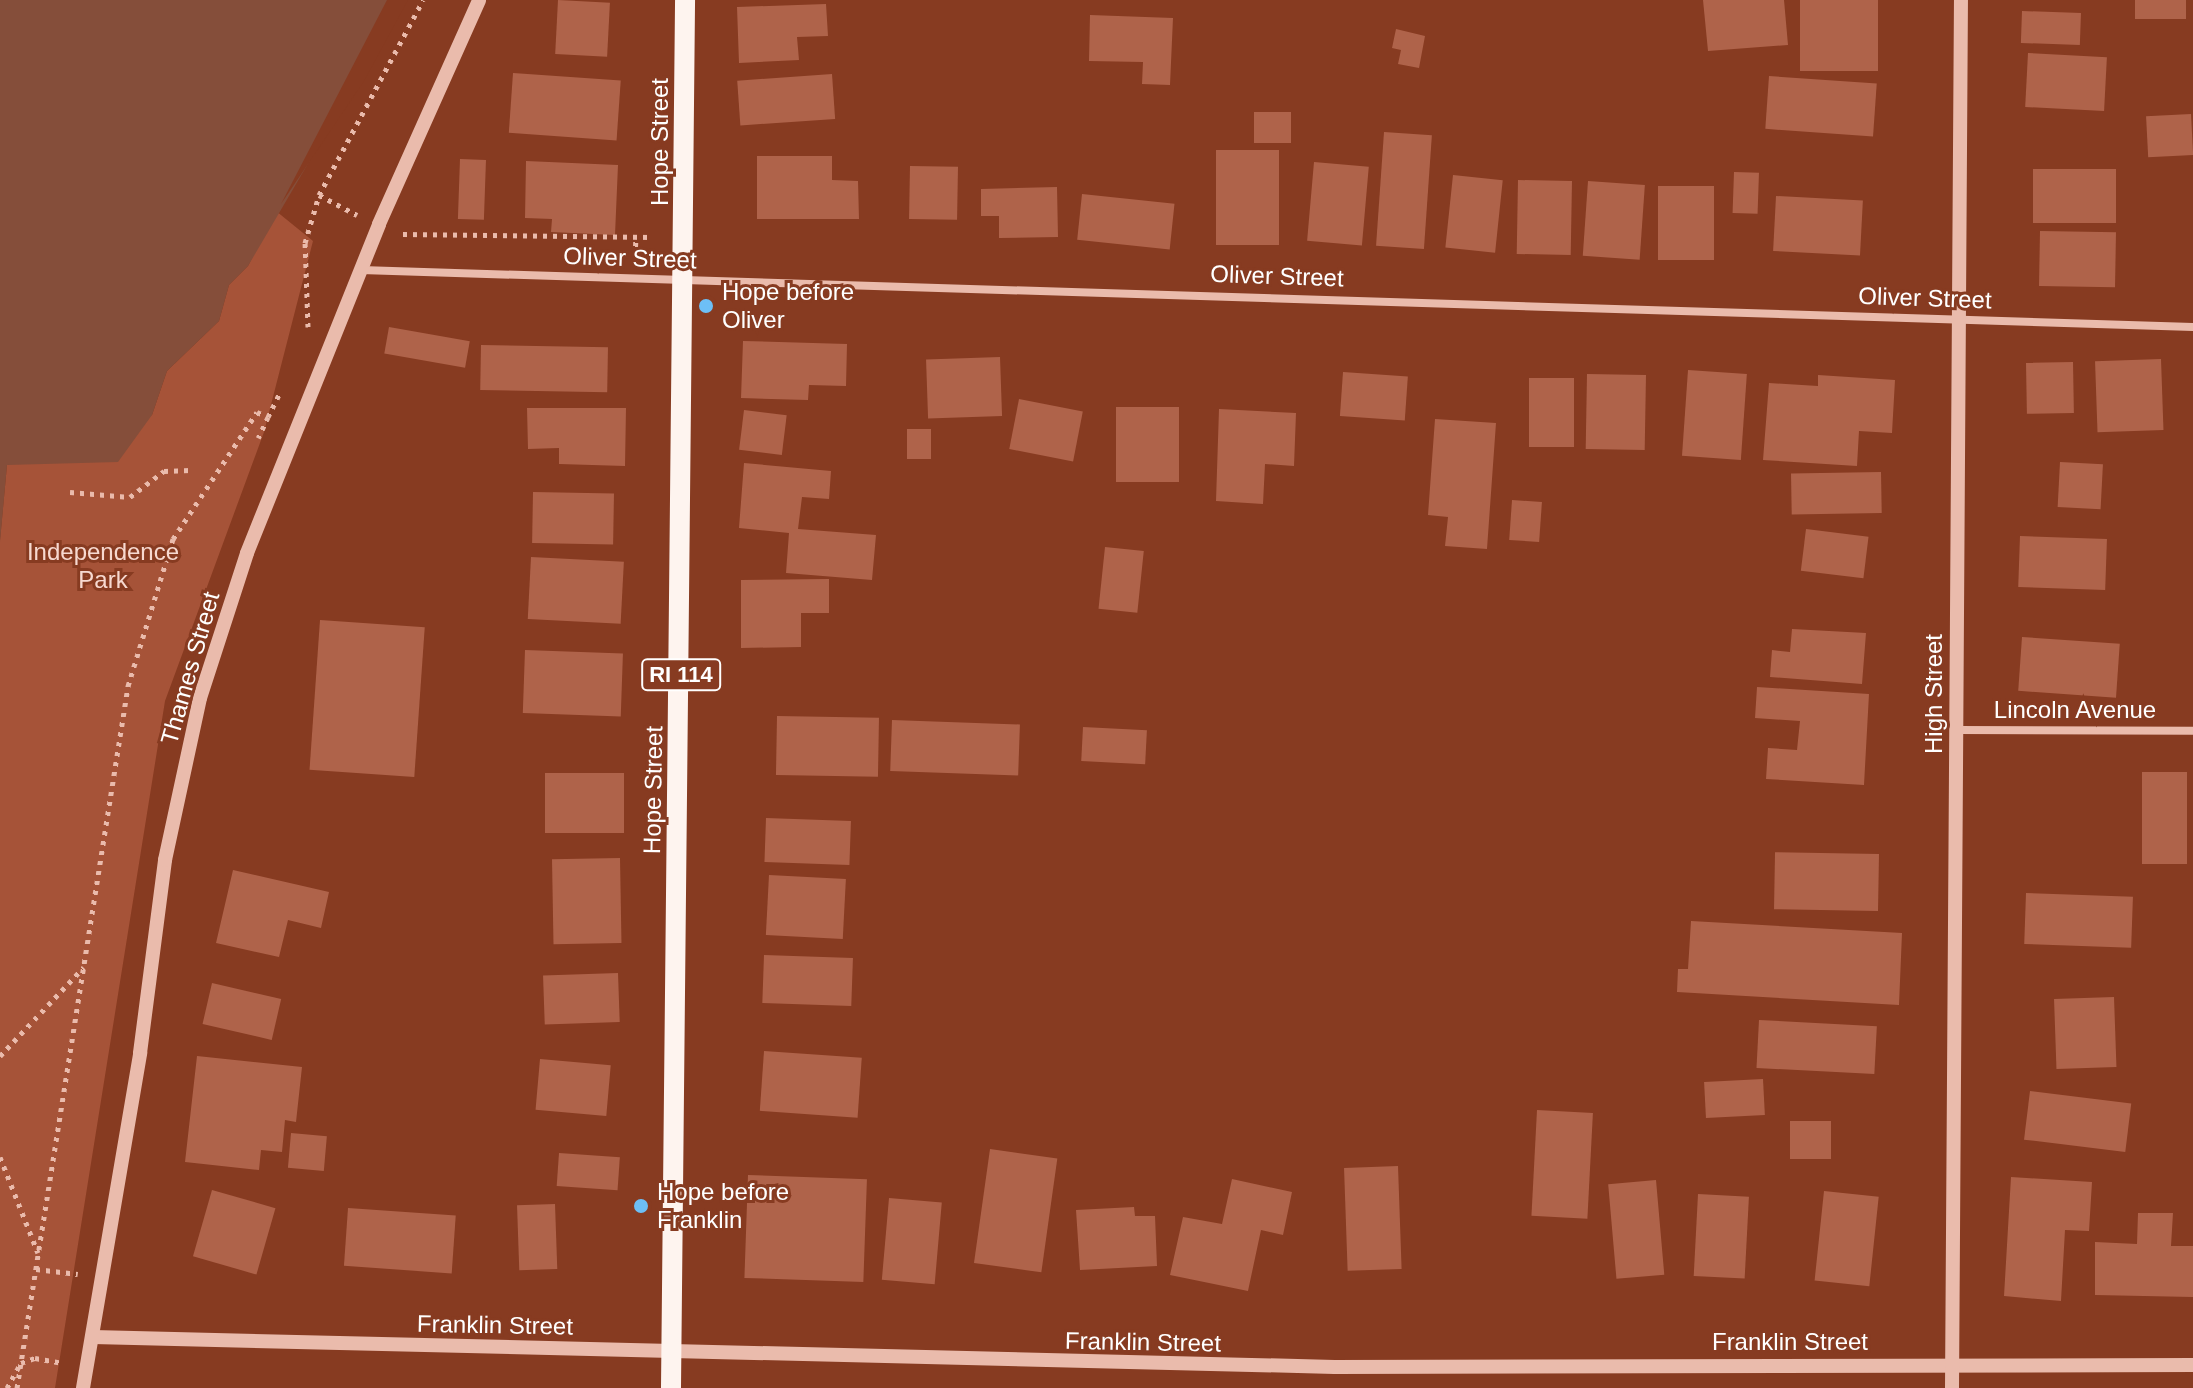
<!DOCTYPE html>
<html>
<head>
<meta charset="utf-8">
<style>
  body { margin:0 }
  #map { position:relative; width:2193px; height:1388px; overflow:hidden; background:#873b21; font-family:Helvetica,sans-serif }
  div>[style] { position:absolute }
  .green>* { inset:0; background:#a65338 }
  .water>* { inset:0; background:#854e3a }
  .pier>* { inset:0; background:#873b21 }
  .building>* { inset:0; background:#af634a; transform-origin:0 0 }
  .path>* { height:5px; margin-top:-2.5px; transform-origin:0; background:repeating-linear-gradient(90deg,#eabbac 0 4px,transparent 0 10px) }
  .minor>* { height:8px; margin:-4px; padding:0 4px; transform-origin:4px; border-radius:4px; background:#eabbac }
  .tertiary>* { height:14px; margin:-7px; padding:0 7px; transform-origin:7px; border-radius:7px; background:#eabbac }
  .primary>* { height:20px; margin:-10px; padding:0 10px; transform-origin:10px; border-radius:10px; background:#fef4ef }
  .dots>* { width:22px; height:22px; translate:-50% -50%; box-sizing:border-box; border:4px solid #873b21; border-radius:50% }
  span { translate:-50% -50%; white-space:nowrap; text-align:center; line-height:1.15; -webkit-text-stroke:6px #873b21; paint-order:stroke }
  .shield-label span { padding:2px 6px; background:#873b21; border:2px solid; border-radius:6px; -webkit-text-stroke-width:0 }
  .shield-label { font-size:22px; color:#fff; font-weight:700 }
  .street-label { font-size:24px; color:#fff }
  .poi-label { font-size:24px; color:#fff }
  .left { translate:0 -50%; text-align:left }
  .park-label { font-size:24px; color:#f7d9d0 }
</style>
</head>
<body>
<div id="map">
  <div class="green">
    <i style="clip-path:polygon(276px 211px,313px 241px,264px 432px,165px 701px,55px 1388px,0 1388px,0 540px,7px 465px,152px 415px,167px 371px,219px 321px,229px 285px,248px 266px)"></i>
  </div>
  <div class="water">
    <i style="clip-path:polygon(0 0,404px 0,248px 266px,229px 285px,219px 321px,167px 371px,152px 415px,118px 462px,7px 465px,0 542px)"></i>
  </div>
  <div class="pier">
    <i style="clip-path:polygon(387px 0,408px 0,364px 81px,281px 204px)"></i>
  </div>
  <div class="building">
    <i style="left:558px;top:0;width:52px;height:54px;rotate:3deg"></i>
    <i style="clip-path:polygon(1703px 0,1784px 0,1788px 45px,1708px 51px)"></i>
    <i style="left:1800px;top:0;width:78px;height:71px"></i>
    <i style="left:2135px;top:0;width:51px;height:19px"></i>
    <i style="clip-path:polygon(826px 4px,828px 36px,797px 37px,799px 60px,739px 63px,737px 7px)"></i>
    <i style="left:2022px;top:11px;width:59px;height:32px;rotate:2deg"></i>
    <i style="clip-path:polygon(1090px 15px,1173px 18px,1170px 85px,1142px 84px,1143px 62px,1089px 61px)"></i>
    <i style="clip-path:polygon(1396px 29px,1425px 36px,1419px 68px,1398px 64px,1401px 50px,1392px 48px)"></i>
    <i style="left:2028px;top:53px;width:79px;height:54px;rotate:3deg"></i>
    <i style="left:513px;top:73px;width:108px;height:60px;rotate:4deg"></i>
    <i style="left:832px;top:74px;width:45px;height:95px;rotate:86deg"></i>
    <i style="left:1769px;top:76px;width:108px;height:53px;rotate:4deg"></i>
    <i style="left:1291px;top:112px;width:31px;height:37px;rotate:90deg"></i>
    <i style="left:2191px;top:114px;width:41px;height:45px;rotate:87deg"></i>
    <i style="left:1384px;top:132px;width:48px;height:114px;rotate:4deg"></i>
    <i style="left:1216px;top:150px;width:63px;height:95px"></i>
    <i style="clip-path:polygon(757px 156px,832px 156px,832px 180px,858px 181px,859px 219px,757px 219px)"></i>
    <i style="left:460px;top:159px;width:26px;height:60px;rotate:2deg"></i>
    <i style="clip-path:polygon(526px 161px,618px 165px,615px 235px,551px 232px,552px 219px,525px 218px)"></i>
    <i style="left:1314px;top:162px;width:55px;height:79px;rotate:5deg"></i>
    <i style="left:910px;top:166px;width:48px;height:53px;rotate:1deg"></i>
    <i style="left:2033px;top:169px;width:83px;height:54px"></i>
    <i style="left:1734px;top:172px;width:25px;height:41px;rotate:2deg"></i>
    <i style="left:1453px;top:175px;width:50px;height:73px;rotate:6deg"></i>
    <i style="left:1518px;top:180px;width:54px;height:74px;rotate:1deg"></i>
    <i style="left:1588px;top:181px;width:57px;height:75px;rotate:4deg"></i>
    <i style="left:1658px;top:186px;width:56px;height:74px"></i>
    <i style="clip-path:polygon(1057px 187px,1058px 237px,999px 238px,999px 216px,981px 216px,981px 189px)"></i>
    <i style="left:1082px;top:194px;width:93px;height:46px;rotate:6deg"></i>
    <i style="left:1776px;top:196px;width:87px;height:55px;rotate:3deg"></i>
    <i style="left:2040px;top:231px;width:76px;height:55px;rotate:1deg"></i>
    <i style="left:389px;top:327px;width:82px;height:27px;rotate:10deg"></i>
    <i style="clip-path:polygon(743px 341px,847px 344px,846px 386px,809px 385px,808px 400px,741px 398px)"></i>
    <i style="left:481px;top:345px;width:127px;height:45px;rotate:1deg"></i>
    <i style="left:1000px;top:357px;width:59px;height:74px;rotate:88deg"></i>
    <i style="left:2161px;top:359px;width:71px;height:66px;rotate:88deg"></i>
    <i style="left:2073px;top:362px;width:51px;height:47px;rotate:89deg"></i>
    <i style="left:1688px;top:370px;width:59px;height:86px;rotate:4deg"></i>
    <i style="left:1343px;top:372px;width:65px;height:44px;rotate:4deg"></i>
    <i style="left:1587px;top:374px;width:59px;height:75px;rotate:1deg"></i>
    <i style="clip-path:polygon(1818px 375px,1895px 380px,1892px 433px,1859px 431px,1857px 466px,1763px 460px,1769px 383px,1818px 386px)"></i>
    <i style="left:1529px;top:378px;width:45px;height:69px"></i>
    <i style="left:1019px;top:399px;width:65px;height:51px;rotate:11deg"></i>
    <i style="left:1116px;top:407px;width:63px;height:75px"></i>
    <i style="clip-path:polygon(527px 408px,626px 408px,625px 466px,559px 464px,559px 448px,528px 449px)"></i>
    <i style="clip-path:polygon(1219px 409px,1296px 413px,1294px 466px,1265px 464px,1263px 504px,1216px 501px)"></i>
    <i style="left:744px;top:410px;width:43px;height:40px;rotate:7deg"></i>
    <i style="clip-path:polygon(1435px 419px,1496px 423px,1487px 549px,1445px 546px,1448px 517px,1428px 515px)"></i>
    <i style="left:907px;top:429px;width:24px;height:30px"></i>
    <i style="left:2060px;top:462px;width:43px;height:45px;rotate:3deg"></i>
    <i style="clip-path:polygon(744px 463px,831px 471px,829px 499px,802px 497px,798px 529px,876px 535px,872px 580px,786px 573px,789px 533px,739px 528px)"></i>
    <i style="left:1881px;top:472px;width:41px;height:90px;rotate:89deg"></i>
    <i style="left:533px;top:492px;width:81px;height:51px;rotate:1deg"></i>
    <i style="left:1512px;top:500px;width:30px;height:40px;rotate:4deg"></i>
    <i style="left:1806px;top:529px;width:63px;height:42px;rotate:7deg"></i>
    <i style="left:2020px;top:536px;width:87px;height:51px;rotate:2deg"></i>
    <i style="left:1105px;top:547px;width:39px;height:62px;rotate:6deg"></i>
    <i style="left:531px;top:557px;width:93px;height:62px;rotate:3deg"></i>
    <i style="clip-path:polygon(829px 579px,829px 613px,801px 613px,801px 647px,741px 648px,741px 580px)"></i>
    <i style="left:320px;top:620px;width:105px;height:150px;rotate:4deg"></i>
    <i style="clip-path:polygon(1792px 629px,1866px 633px,1862px 684px,1770px 677px,1772px 650px,1790px 652px)"></i>
    <i style="left:2022px;top:637px;width:98px;height:54px;rotate:4deg"></i>
    <i style="left:525px;top:650px;width:98px;height:63px;rotate:2deg"></i>
    <i style="clip-path:polygon(1757px 687px,1869px 694px,1864px 785px,1766px 779px,1768px 748px,1797px 750px,1800px 721px,1755px 718px)"></i>
    <i style="left:777px;top:716px;width:102px;height:59px;rotate:1deg"></i>
    <i style="left:892px;top:720px;width:128px;height:51px;rotate:2deg"></i>
    <i style="left:1083px;top:727px;width:64px;height:34px;rotate:3deg"></i>
    <i style="left:2142px;top:772px;width:45px;height:92px"></i>
    <i style="left:545px;top:773px;width:79px;height:60px"></i>
    <i style="left:766px;top:818px;width:85px;height:44px;rotate:2deg"></i>
    <i style="left:1879px;top:854px;width:57px;height:104px;rotate:91deg"></i>
    <i style="left:620px;top:858px;width:85px;height:68px;rotate:89deg"></i>
    <i style="clip-path:polygon(233px 870px,329px 892px,321px 928px,288px 920px,279px 957px,216px 943px)"></i>
    <i style="left:769px;top:875px;width:77px;height:60px;rotate:3deg"></i>
    <i style="left:2026px;top:893px;width:107px;height:51px;rotate:2deg"></i>
    <i style="clip-path:polygon(1691px 921px,1902px 933px,1899px 1005px,1677px 992px,1678px 969px,1688px 969px)"></i>
    <i style="left:764px;top:955px;width:89px;height:48px;rotate:2deg"></i>
    <i style="left:618px;top:973px;width:49px;height:75px;rotate:88deg"></i>
    <i style="left:212px;top:983px;width:71px;height:42px;rotate:13deg"></i>
    <i style="left:2114px;top:997px;width:70px;height:60px;rotate:88deg"></i>
    <i style="left:1759px;top:1020px;width:118px;height:48px;rotate:3deg"></i>
    <i style="left:764px;top:1051px;width:98px;height:60px;rotate:4deg"></i>
    <i style="clip-path:polygon(197px 1056px,302px 1067px,296px 1122px,285px 1120px,282px 1152px,261px 1150px,259px 1170px,185px 1162px)"></i>
    <i style="left:540px;top:1059px;width:71px;height:51px;rotate:5deg"></i>
    <i style="left:1763px;top:1079px;width:36px;height:59px;rotate:87deg"></i>
    <i style="left:2030px;top:1091px;width:102px;height:49px;rotate:7deg"></i>
    <i style="left:1537px;top:1110px;width:56px;height:106px;rotate:3deg"></i>
    <i style="left:1790px;top:1121px;width:41px;height:38px"></i>
    <i style="left:291px;top:1133px;width:36px;height:35px;rotate:5deg"></i>
    <i style="left:990px;top:1149px;width:68px;height:115px;rotate:8deg"></i>
    <i style="left:559px;top:1153px;width:61px;height:33px;rotate:4deg"></i>
    <i style="left:1398px;top:1166px;width:103px;height:54px;rotate:88deg"></i>
    <i style="left:748px;top:1175px;width:119px;height:103px;rotate:2deg"></i>
    <i style="clip-path:polygon(2011px 1177px,2092px 1182px,2089px 1231px,2065px 1230px,2061px 1301px,2004px 1296px)"></i>
    <i style="clip-path:polygon(1232px 1179px,1292px 1192px,1283px 1235px,1261px 1230px,1248px 1291px,1170px 1275px,1183px 1217px,1222px 1224px)"></i>
    <i style="left:1656px;top:1180px;width:95px;height:48px;rotate:85deg"></i>
    <i style="left:212px;top:1190px;width:66px;height:69px;rotate:16deg"></i>
    <i style="left:1824px;top:1191px;width:55px;height:90px;rotate:6deg"></i>
    <i style="left:1698px;top:1194px;width:51px;height:82px;rotate:3deg"></i>
    <i style="left:889px;top:1198px;width:53px;height:82px;rotate:5deg"></i>
    <i style="left:555px;top:1204px;width:65px;height:38px;rotate:88deg"></i>
    <i style="clip-path:polygon(1134px 1207px,1135px 1216px,1155px 1216px,1157px 1266px,1080px 1270px,1076px 1210px)"></i>
    <i style="left:348px;top:1208px;width:108px;height:58px;rotate:4deg"></i>
    <i style="clip-path:polygon(2138px 1213px,2173px 1213px,2171px 1246px,2193px 1246px,2193px 1297px,2095px 1295px,2095px 1242px,2137px 1244px)"></i>
  </div>
  <div class="path">
    <i style="left:319px;top:195px;width:43px;rotate:27.8deg"></i>
    <i style="left:403px;top:234px;width:250px;rotate:0.7deg"></i>
    <i style="left:635px;top:256px;width:19px;rotate:-87deg"></i>
    <i style="left:308px;top:327px;width:84px;rotate:-92deg"></i>
    <i style="left:305px;top:243px;width:50px;rotate:-73.7deg"></i>
    <i style="left:319px;top:195px;width:221px;rotate:-61.9deg"></i>
    <i style="left:268px;top:417px;width:25px;rotate:-64deg"></i>
    <i style="left:70px;top:492px;width:60px;rotate:4.8deg"></i>
    <i style="left:130px;top:497px;width:43px;rotate:-37.4deg"></i>
    <i style="left:164px;top:471px;width:27px;rotate:-2deg"></i>
    <i style="left:0;top:1056px;width:122px;rotate:-46.7deg"></i>
    <i style="left:0;top:1157px;width:103px;rotate:68.4deg"></i>
    <i style="left:36px;top:1269px;width:42px;rotate:6.8deg"></i>
    <i style="left:7px;top:1388px;width:29px;rotate:-61deg"></i>
    <i style="left:21px;top:1363px;width:15px;rotate:-20deg"></i>
    <i style="left:35px;top:1358px;width:27px;rotate:10deg"></i>
    <i style="left:17px;top:1388px;width:711px;rotate:-81.01deg"></i>
    <i style="left:128px;top:686px;width:154px;rotate:-73deg"></i>
    <i style="left:173px;top:539px;width:152px;rotate:-56.5deg"></i>
    <i style="left:257px;top:412px;width:12px;rotate:24deg"></i>
    <i style="left:268px;top:417px;width:23px;rotate:115deg"></i>
  </div>
  <div class="minor">
    <i style="left:361px;top:270px;width:1833px;rotate:1.78deg"></i>
    <i style="left:1956px;top:730px;width:237px;rotate:0.2deg"></i>
  </div>
  <div class="tertiary">
    <i style="left:93px;top:1337px;width:1242px;rotate:1.38deg"></i>
    <i style="left:1335px;top:1367px;width:858px;rotate:-0.13deg"></i>
    <i style="left:83px;top:1388px;width:340px;rotate:-80.3deg"></i>
    <i style="left:140px;top:1053px;width:195px;rotate:-82.6deg"></i>
    <i style="left:165px;top:860px;width:166px;rotate:-77.8deg"></i>
    <i style="left:200px;top:698px;width:152px;rotate:-72deg"></i>
    <i style="left:247px;top:553px;width:354px;rotate:-68.1deg"></i>
    <i style="left:379px;top:224px;width:245px;rotate:-65.9deg"></i>
    <i style="left:1952px;top:1388px;width:1388px;rotate:-89.63deg"></i>
  </div>
  <div class="primary">
    <i style="left:671px;top:1388px;width:1388px;rotate:-89.42deg"></i>
  </div>
  <div class="dots">
    <i style="left:706px;top:306px;background:#6dbff6"></i>
    <i style="left:641px;top:1206px;background:#6dbff6"></i>
  </div>
  <div class="shield-label">
    <span style="left:681px;top:675px">RI 114</span>
  </div>
  <div class="street-label">
    <span style="left:660px;top:142px;rotate:-90deg">Hope Street</span>
    <span style="left:630px;top:258px;rotate:2deg">Oliver Street</span>
    <span style="left:1277px;top:276px;rotate:2deg">Oliver Street</span>
    <span style="left:1925px;top:298px;rotate:2deg">Oliver Street</span>
    <span style="left:190px;top:668px;rotate:-74deg">Thames Street</span>
    <span style="left:1934px;top:694px;rotate:-90deg">High Street</span>
    <span style="left:2075px;top:710px">Lincoln Avenue</span>
    <span style="left:653px;top:790px;rotate:-89deg">Hope Street</span>
    <span style="left:495px;top:1325px;rotate:1deg">Franklin Street</span>
    <span style="left:1143px;top:1342px;rotate:1deg">Franklin Street</span>
    <span style="left:1790px;top:1342px">Franklin Street</span>
  </div>
  <div class="poi-label">
    <span class="left" style="left:722px;top:306px">Hope before<br>Oliver</span>
    <span class="left" style="left:657px;top:1206px">Hope before<br>Franklin</span>
  </div>
  <div class="park-label">
    <span style="left:103px;top:566px">Independence<br>Park</span>
  </div>
</div>
</body>
</html>
